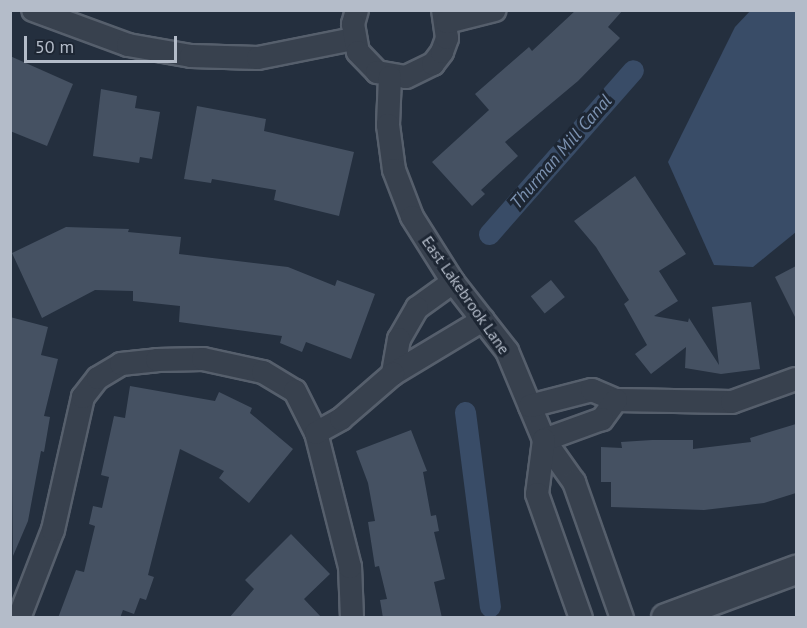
<!DOCTYPE html>
<html>
<head>
<meta charset="utf-8">
<style>
  body { margin:0 }
  #map { position:relative; width:807px; height:628px; overflow:hidden; background:#242f3e; font-family:"PT Sans",sans-serif }
  div>[style] { position:absolute }
  .water>* { inset:0; background:#394c67 }
  .canal>* { height:21px; margin:-10.5px; padding:0 10.5px; transform-origin:10.5px; border-radius:10.5px; background:#394c67 }
  .building>* { inset:0; background:#455162; transform-origin:0 0 }
  .roads { filter:drop-shadow(2px 0 #565f6c) drop-shadow(-2px 0 #565f6c) drop-shadow(0 2px #565f6c) drop-shadow(0 -2px #565f6c) }
  .minor>* { height:22px; margin:-11px; padding:0 11px; transform-origin:11px; border-radius:11px; background:#38414e }
  .tertiary>* { height:28px; margin:-14px; padding:0 14px; transform-origin:14px; border-radius:14px; background:#38414e }
  span { translate:-50% -50%; white-space:nowrap; text-align:center; line-height:1.15; -webkit-text-stroke:6px #1d2633; paint-order:stroke }
  .street-label { font-size:16px; color:#b4bcc9 }
  .water-label { font-size:18px; color:#7c92b1; font-style:italic }
  .frame { position:absolute; inset:0; border:12px solid #b4bcc9; pointer-events:none }
  .scale { position:absolute; left:24px; top:36px; width:153px; height:27px; box-sizing:border-box; border:3px solid #b4bcc9; border-top:0; padding-left:8px; font-size:18px; line-height:21px; white-space:nowrap; color:#b4bcc9; -webkit-text-stroke:4px #1d2633; paint-order:stroke }
</style>
</head>
<body>
<div id="map">
  <div class="water">
    <i style="clip-path:polygon(751px 10px,796px 11px,796px 232px,753px 267px,714px 265px,668px 162px,735px 27px)"></i>
  </div>
  <div class="canal">
    <i style="left:489px;top:234px;width:218px;rotate:-48.7deg"></i>
    <i style="left:465px;top:412px;width:196px;rotate:82.7deg"></i>
  </div>
  <div class="building">
    <i style="clip-path:polygon(576px 10px,623px 10px,608px 27px,620px 38px,578px 81px,505px 142px,518px 156px,481px 190px,485px 194px,472px 206px,432px 162px,489px 110px,475px 94px,529px 47px,532px 51px)"></i>
    <i style="clip-path:polygon(10px 56px,73px 84px,47px 146px,10px 131px)"></i>
    <i style="clip-path:polygon(101px 89px,137px 96px,135px 108px,160px 112px,152px 159px,140px 157px,139px 163px,93px 156px)"></i>
    <i style="clip-path:polygon(197px 106px,266px 119px,264px 131px,354px 152px,339px 216px,274px 200px,276px 190px,212px 179px,211px 183px,184px 179px)"></i>
    <i style="clip-path:polygon(635px 176px,686px 254px,659px 271px,678px 301px,654px 316px,688px 322px,689px 318px,719px 365px,712px 307px,751px 302px,760px 369px,721px 374px,685px 368px,686px 347px,651px 374px,635px 354px,647px 345px,624px 304px,629px 300px,596px 247px,574px 221px)"></i>
    <i style="clip-path:polygon(66px 227px,129px 229px,128px 232px,181px 237px,179px 254px,288px 267px,335px 286px,337px 280px,375px 294px,351px 359px,306px 342px,302px 352px,280px 343px,282px 336px,179px 322px,180px 306px,133px 301px,133px 291px,95px 290px,42px 318px,12px 253px)"></i>
    <i style="clip-path:polygon(796px 266px,796px 319px,775px 277px)"></i>
    <i style="left:551px;top:280px;width:22px;height:26px;rotate:51deg"></i>
    <i style="clip-path:polygon(10px 317px,48px 327px,41px 355px,58px 359px,44px 416px,50px 417px,44px 452px,41px 451px,28px 521px,13px 556px)"></i>
    <i style="clip-path:polygon(130px 386px,215px 401px,219px 392px,252px 408px,250px 413px,293px 449px,249px 503px,219px 478px,224px 471px,180px 449px,148px 575px,154px 577px,146px 600px,140px 598px,134px 614px,123px 610px,120px 618px,58px 618px,76px 570px,84px 572px,95px 526px,89px 524px,93px 506px,102px 508px,109px 477px,101px 475px,114px 416px,125px 418px)"></i>
    <i style="clip-path:polygon(796px 424px,796px 493px,764px 503px,704px 510px,611px 507px,611px 482px,601px 482px,601px 447px,622px 448px,621px 442px,652px 440px,693px 440px,693px 449px,751px 442px,750px 438px)"></i>
    <i style="clip-path:polygon(411px 430px,427px 471px,423px 472px,431px 516px,436px 515px,439px 531px,434px 532px,445px 579px,434px 582px,442px 618px,383px 618px,380px 600px,387px 599px,379px 566px,375px 567px,368px 522px,375px 521px,368px 483px,356px 451px)"></i>
    <i style="clip-path:polygon(291px 534px,330px 574px,304px 599px,322px 618px,229px 618px,254px 589px,245px 580px)"></i>
  </div>
  <div class="roads">
    <div class="minor">
      <i style="left:33px;top:10px;width:101px;rotate:20.2deg"></i>
      <i style="left:128px;top:45px;width:64px;rotate:9.9deg"></i>
      <i style="left:191px;top:56px;width:67px;rotate:1.7deg"></i>
      <i style="left:258px;top:58px;width:97px;rotate:-11.3deg"></i>
      <i style="left:357px;top:10px;width:15px;rotate:106deg"></i>
      <i style="left:353px;top:24px;width:28px;rotate:80deg"></i>
      <i style="left:358px;top:52px;width:28px;rotate:46deg"></i>
      <i style="left:377px;top:72px;width:29px;rotate:10deg"></i>
      <i style="left:406px;top:77px;width:30px;rotate:-26deg"></i>
      <i style="left:433px;top:64px;width:15px;rotate:-53deg"></i>
      <i style="left:442px;top:52px;width:15px;rotate:-70deg"></i>
      <i style="left:447px;top:38px;width:28px;rotate:-98deg"></i>
      <i style="left:447px;top:22px;width:49px;rotate:-14deg"></i>
      <i style="left:390px;top:77px;width:48px;rotate:92.4deg"></i>
      <i style="left:388px;top:125px;width:45px;rotate:82.4deg"></i>
      <i style="left:394px;top:170px;width:50px;rotate:69deg"></i>
      <i style="left:412px;top:217px;width:77px;rotate:57.8deg"></i>
      <i style="left:453px;top:282px;width:88px;rotate:52deg"></i>
      <i style="left:507px;top:351px;width:96px;rotate:67.4deg"></i>
      <i style="left:544px;top:440px;width:52px;rotate:54.5deg"></i>
      <i style="left:574px;top:482px;width:144px;rotate:70.6deg"></i>
      <i style="left:453px;top:282px;width:44px;rotate:144.2deg"></i>
      <i style="left:417px;top:308px;width:36px;rotate:120deg"></i>
      <i style="left:399px;top:339px;width:36px;rotate:100deg"></i>
      <i style="left:393px;top:374px;width:105px;rotate:-31deg"></i>
      <i style="left:616px;top:400px;width:116px;rotate:1deg"></i>
      <i style="left:732px;top:402px;width:68px;rotate:-19.8deg"></i>
      <i style="left:530px;top:406px;width:64px;rotate:-14.5deg"></i>
      <i style="left:592px;top:390px;width:26px;rotate:23deg"></i>
      <i style="left:616px;top:400px;width:24px;rotate:126deg"></i>
      <i style="left:602px;top:419px;width:62px;rotate:160.1deg"></i>
      <i style="left:544px;top:440px;width:54px;rotate:97.4deg"></i>
      <i style="left:537px;top:494px;width:132px;rotate:70.5deg"></i>
      <i style="left:19px;top:618px;width:94px;rotate:-68.9deg"></i>
      <i style="left:53px;top:530px;width:136px;rotate:-77.3deg"></i>
      <i style="left:83px;top:397px;width:24px;rotate:-52deg"></i>
      <i style="left:98px;top:378px;width:27px;rotate:-31deg"></i>
      <i style="left:121px;top:364px;width:36px;rotate:-6deg"></i>
      <i style="left:157px;top:360px;width:46px;rotate:-1.2deg"></i>
      <i style="left:203px;top:359px;width:61px;rotate:12.2deg"></i>
      <i style="left:263px;top:372px;width:37px;rotate:31deg"></i>
      <i style="left:295px;top:391px;width:47px;rotate:63.4deg"></i>
      <i style="left:352px;top:618px;width:51px;rotate:-92.2deg"></i>
      <i style="left:350px;top:567px;width:138px;rotate:-104.2deg"></i>
      <i style="left:316px;top:433px;width:29px;rotate:-29deg"></i>
      <i style="left:341px;top:419px;width:69px;rotate:-40.9deg"></i>
    </div>
    <div class="tertiary">
      <i style="left:666px;top:618px;width:139px;rotate:-20.3deg"></i>
    </div>
  </div>
  <div class="street-label">
    <span style="left:466px;top:295px;rotate:55deg">East Lakebrook Lane</span>
  </div>
  <div class="water-label">
    <span style="left:561px;top:152px;rotate:-49deg">Thurman Mill Canal</span>
  </div>
  <div class="frame"></div>
  <div class="scale">50 m</div>
</div>
</body>
</html>
